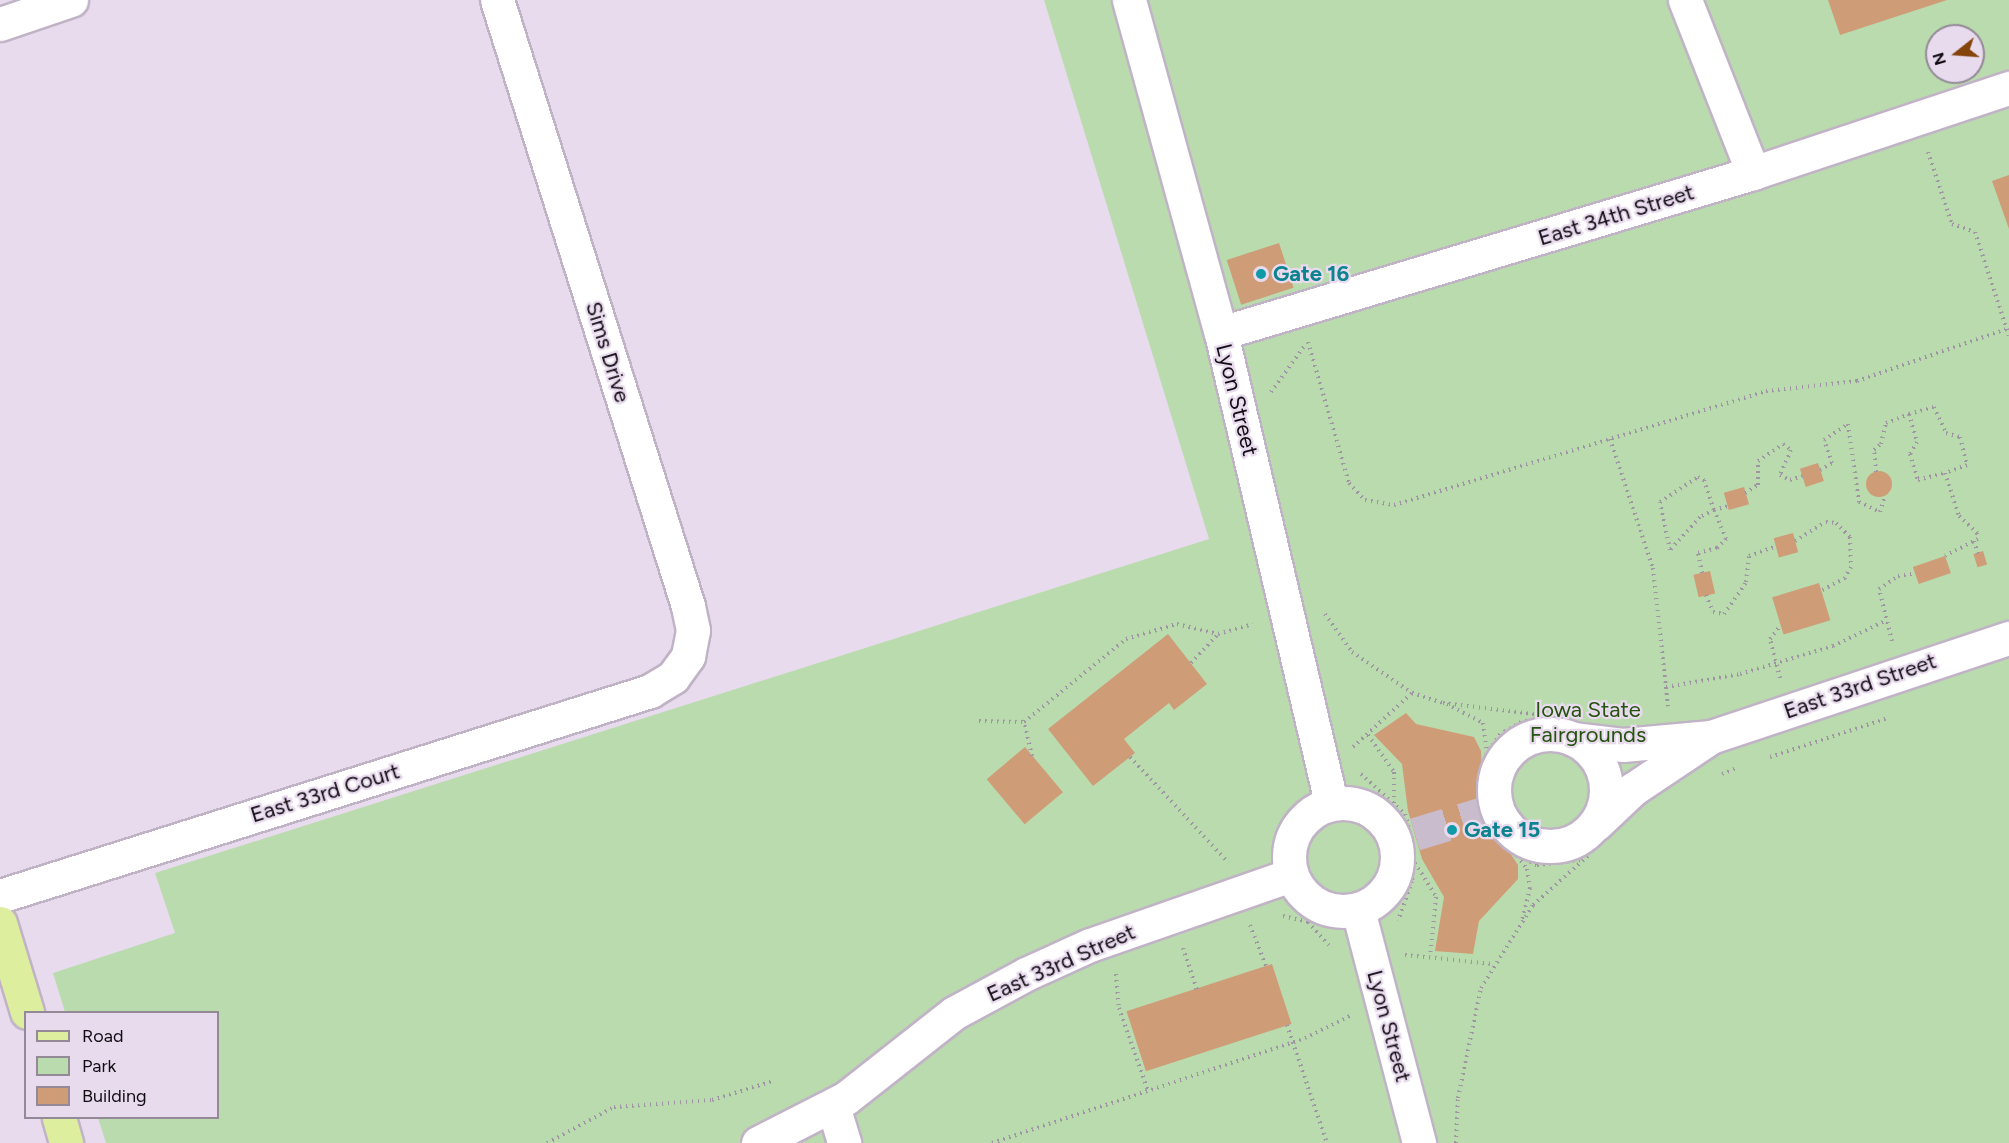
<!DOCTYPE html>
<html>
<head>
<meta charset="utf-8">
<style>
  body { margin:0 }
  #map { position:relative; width:2009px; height:1143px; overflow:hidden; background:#e9dbee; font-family:Figtree,sans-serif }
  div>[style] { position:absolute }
  .green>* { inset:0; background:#badbae }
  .building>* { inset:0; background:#cf9c78; transform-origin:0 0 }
  .round { border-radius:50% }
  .minor-tunnel>* { height:33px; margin-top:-16.5px; transform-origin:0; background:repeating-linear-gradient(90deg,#c9bccd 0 33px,transparent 0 49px) }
  .path>* { height:4px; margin-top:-2px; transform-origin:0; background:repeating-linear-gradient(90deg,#9f94a3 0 1.5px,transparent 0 6px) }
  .roads { filter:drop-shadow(2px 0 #c1b3c6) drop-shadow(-2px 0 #c1b3c6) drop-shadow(0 2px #c1b3c6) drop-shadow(0 -2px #c1b3c6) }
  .minor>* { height:33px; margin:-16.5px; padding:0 16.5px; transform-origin:16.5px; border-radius:16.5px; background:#fff }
  .minor>.ring { margin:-16.5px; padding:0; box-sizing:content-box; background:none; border:33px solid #fff; border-radius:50% }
  .major>* { height:33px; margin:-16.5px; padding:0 16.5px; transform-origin:16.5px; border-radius:16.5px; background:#ddee9e }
  .dots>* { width:16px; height:16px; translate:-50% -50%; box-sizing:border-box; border:3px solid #e9dbee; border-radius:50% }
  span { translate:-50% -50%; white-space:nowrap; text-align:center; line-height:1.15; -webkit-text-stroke:4.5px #e9dbee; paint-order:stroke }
  .street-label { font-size:22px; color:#120d14 }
  .culture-label { font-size:22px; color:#0d838f; font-weight:700 }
  .left { translate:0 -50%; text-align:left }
  .park-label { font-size:22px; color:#25530f }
  .legend { position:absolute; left:24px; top:1011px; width:195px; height:108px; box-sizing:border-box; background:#e9dbee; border:2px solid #938997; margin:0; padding:8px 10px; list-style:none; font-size:18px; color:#120d14 }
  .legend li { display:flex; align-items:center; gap:12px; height:30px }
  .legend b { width:30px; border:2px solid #938997 }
  .north { position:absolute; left:1925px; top:24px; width:60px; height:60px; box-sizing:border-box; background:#e9dbee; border:2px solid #938997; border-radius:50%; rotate:253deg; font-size:16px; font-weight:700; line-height:24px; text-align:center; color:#120d14 }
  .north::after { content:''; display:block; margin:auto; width:21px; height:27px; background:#84440b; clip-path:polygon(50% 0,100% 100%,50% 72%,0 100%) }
</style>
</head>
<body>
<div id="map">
  <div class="green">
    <i style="clip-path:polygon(evenodd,1044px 0,2009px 0,2009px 1143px,106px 1143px,98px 1118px,218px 1118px,218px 1012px,65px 1012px,53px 973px,175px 933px,155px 873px,1209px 539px,1044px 0,1937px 36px,1973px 36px,1973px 72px,1937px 72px,1937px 36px)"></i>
  </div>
  <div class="building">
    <i style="clip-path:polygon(1828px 0,1947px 0,1840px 35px)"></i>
    <i style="clip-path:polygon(2009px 175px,2009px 229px,1992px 181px)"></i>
    <i style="left:1279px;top:243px;width:47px;height:55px;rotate:72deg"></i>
    <i style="left:1818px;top:463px;width:19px;height:19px;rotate:72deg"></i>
    <i class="round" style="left:1866px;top:471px;width:26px;height:26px"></i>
    <i style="left:1744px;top:487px;width:18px;height:21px;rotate:74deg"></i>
    <i style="left:1793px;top:533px;width:20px;height:20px;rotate:75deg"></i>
    <i style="left:1983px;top:551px;width:14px;height:10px;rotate:73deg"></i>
    <i style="left:1945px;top:556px;width:18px;height:34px;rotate:71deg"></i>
    <i style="left:1710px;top:571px;width:23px;height:17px;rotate:77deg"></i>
    <i style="left:1819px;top:583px;width:39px;height:49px;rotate:73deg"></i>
    <i style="clip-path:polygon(1168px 634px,1207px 684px,1174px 710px,1169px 703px,1124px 739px,1135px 753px,1093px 786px,1048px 729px)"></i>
    <i style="clip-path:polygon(1406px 713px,1416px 724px,1474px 737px,1481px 751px,1484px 813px,1518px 865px,1518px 879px,1479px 921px,1473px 954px,1435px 951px,1444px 897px,1422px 859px,1408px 811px,1402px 764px,1374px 735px)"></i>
    <i style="left:1025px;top:747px;width:59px;height:50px;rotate:50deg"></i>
    <i style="left:1272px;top:964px;width:63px;height:153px;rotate:72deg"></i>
  </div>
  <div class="minor-tunnel">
    <i style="left:1415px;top:834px;width:72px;rotate:-16.9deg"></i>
  </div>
  <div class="path">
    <i style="left:1928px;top:152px;width:76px;rotate:71.6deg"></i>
    <i style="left:1952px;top:224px;width:24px;rotate:19deg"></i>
    <i style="left:1975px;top:232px;width:109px;rotate:71.9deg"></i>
    <i style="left:1308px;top:342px;width:147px;rotate:73.8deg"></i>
    <i style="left:1349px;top:483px;width:23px;rotate:47deg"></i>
    <i style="left:1365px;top:500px;width:29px;rotate:10deg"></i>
    <i style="left:1394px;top:505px;width:389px;rotate:-17deg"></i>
    <i style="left:1766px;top:391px;width:92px;rotate:-6.3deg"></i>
    <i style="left:1857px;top:381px;width:161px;rotate:-19.2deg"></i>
    <i style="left:1271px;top:392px;width:58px;rotate:-54.1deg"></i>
    <i style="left:1909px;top:414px;width:26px;rotate:-16deg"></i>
    <i style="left:1934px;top:407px;width:29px;rotate:65deg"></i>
    <i style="left:1946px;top:433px;width:15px;rotate:16deg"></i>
    <i style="left:1960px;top:437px;width:29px;rotate:76deg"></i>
    <i style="left:1967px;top:465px;width:23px;rotate:160deg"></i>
    <i style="left:1610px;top:439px;width:136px;rotate:71.6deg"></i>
    <i style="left:1653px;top:568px;width:139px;rotate:83.8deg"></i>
    <i style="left:1820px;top:470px;width:14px;rotate:-30deg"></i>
    <i style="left:1832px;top:463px;width:24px;rotate:-109deg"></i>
    <i style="left:1824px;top:440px;width:29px;rotate:-34deg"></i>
    <i style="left:1848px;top:424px;width:79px;rotate:82deg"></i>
    <i style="left:1859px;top:502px;width:23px;rotate:25deg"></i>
    <i style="left:1880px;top:512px;width:17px;rotate:-73deg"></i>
    <i style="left:1876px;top:472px;width:22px;rotate:-95deg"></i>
    <i style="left:1874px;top:450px;width:9px;rotate:-41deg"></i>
    <i style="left:1881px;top:444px;width:22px;rotate:-77deg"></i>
    <i style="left:1886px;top:423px;width:25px;rotate:-21deg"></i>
    <i style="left:1909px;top:414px;width:29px;rotate:74deg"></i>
    <i style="left:1917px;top:442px;width:14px;rotate:120deg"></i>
    <i style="left:1910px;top:454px;width:27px;rotate:73deg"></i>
    <i style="left:1918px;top:480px;width:28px;rotate:-15deg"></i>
    <i style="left:1945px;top:473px;width:45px;rotate:72deg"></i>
    <i style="left:1959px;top:516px;width:25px;rotate:43deg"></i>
    <i style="left:1977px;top:533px;width:6px;rotate:81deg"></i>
    <i style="left:1978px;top:539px;width:37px;rotate:153deg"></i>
    <i style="left:1745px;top:493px;width:15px;rotate:-32deg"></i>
    <i style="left:1758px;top:485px;width:24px;rotate:-90deg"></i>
    <i style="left:1758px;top:461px;width:30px;rotate:-34deg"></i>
    <i style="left:1783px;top:444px;width:10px;rotate:37deg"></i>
    <i style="left:1791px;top:450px;width:27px;rotate:114deg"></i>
    <i style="left:1780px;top:475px;width:11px;rotate:27deg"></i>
    <i style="left:1790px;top:480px;width:13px;rotate:-18deg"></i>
    <i style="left:1795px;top:541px;width:36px;rotate:-32deg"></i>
    <i style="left:1826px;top:522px;width:10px;rotate:6deg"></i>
    <i style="left:1836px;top:523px;width:20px;rotate:45deg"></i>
    <i style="left:1850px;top:537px;width:30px;rotate:88deg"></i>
    <i style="left:1851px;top:567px;width:13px;rotate:119deg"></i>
    <i style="left:1845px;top:578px;width:27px;rotate:152deg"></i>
    <i style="left:1974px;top:541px;width:13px;rotate:72deg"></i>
    <i style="left:1702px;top:573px;width:20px;rotate:-101deg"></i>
    <i style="left:1698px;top:553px;width:20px;rotate:-15deg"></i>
    <i style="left:1717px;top:548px;width:13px;rotate:-45deg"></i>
    <i style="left:1726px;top:539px;width:31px;rotate:-112deg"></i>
    <i style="left:1714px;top:510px;width:16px;rotate:153deg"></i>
    <i style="left:1700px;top:517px;width:45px;rotate:132.3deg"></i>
    <i style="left:1670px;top:550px;width:49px;rotate:-101.8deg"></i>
    <i style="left:1660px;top:502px;width:45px;rotate:-33.3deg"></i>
    <i style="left:1698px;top:477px;width:7px;rotate:27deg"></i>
    <i style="left:1704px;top:480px;width:32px;rotate:72deg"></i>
    <i style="left:1714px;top:510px;width:15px;rotate:-16deg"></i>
    <i style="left:1706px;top:595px;width:18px;rotate:68deg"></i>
    <i style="left:1713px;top:612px;width:11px;rotate:10deg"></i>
    <i style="left:1724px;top:614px;width:39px;rotate:-55deg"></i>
    <i style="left:1746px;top:582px;width:26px;rotate:-83deg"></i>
    <i style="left:1749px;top:556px;width:29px;rotate:-20deg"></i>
    <i style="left:1325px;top:614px;width:47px;rotate:54.6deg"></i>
    <i style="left:1352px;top:652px;width:73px;rotate:34.3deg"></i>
    <i style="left:1412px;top:693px;width:33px;rotate:18deg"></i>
    <i style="left:1443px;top:703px;width:108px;rotate:6.9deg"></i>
    <i style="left:1892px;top:641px;width:54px;rotate:-104deg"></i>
    <i style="left:1879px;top:589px;width:23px;rotate:-34deg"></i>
    <i style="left:1898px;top:576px;width:18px;rotate:-9deg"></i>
    <i style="left:1191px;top:663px;width:40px;rotate:-47deg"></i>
    <i style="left:1218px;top:634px;width:36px;rotate:-16deg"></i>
    <i style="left:1780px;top:678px;width:40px;rotate:-104.4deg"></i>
    <i style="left:1770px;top:639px;width:18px;rotate:-52deg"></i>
    <i style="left:1666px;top:687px;width:75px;rotate:-10deg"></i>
    <i style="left:1740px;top:674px;width:97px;rotate:-16.8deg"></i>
    <i style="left:1833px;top:646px;width:58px;rotate:-25.7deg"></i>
    <i style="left:1447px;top:704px;width:41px;rotate:27.8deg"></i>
    <i style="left:1483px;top:723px;width:29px;rotate:82deg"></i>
    <i style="left:1545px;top:718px;width:24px;rotate:171deg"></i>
    <i style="left:1521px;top:722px;width:24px;rotate:150deg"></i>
    <i style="left:1500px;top:734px;width:25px;rotate:124deg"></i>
    <i style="left:1486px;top:755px;width:27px;rotate:96deg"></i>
    <i style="left:1483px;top:782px;width:29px;rotate:80deg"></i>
    <i style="left:1488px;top:811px;width:49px;rotate:58.2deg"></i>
    <i style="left:1514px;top:853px;width:26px;rotate:28deg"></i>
    <i style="left:1537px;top:865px;width:44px;rotate:-6.5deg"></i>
    <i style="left:979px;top:721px;width:45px;rotate:1.3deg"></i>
    <i style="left:1368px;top:735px;width:45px;rotate:54.9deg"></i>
    <i style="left:1394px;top:772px;width:32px;rotate:90deg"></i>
    <i style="left:1353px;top:747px;width:80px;rotate:-42.5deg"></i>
    <i style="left:1032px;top:756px;width:35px;rotate:-103deg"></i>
    <i style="left:1024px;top:722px;width:132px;rotate:-39.1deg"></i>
    <i style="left:1126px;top:639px;width:53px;rotate:-16.4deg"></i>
    <i style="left:1177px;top:624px;width:42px;rotate:13.7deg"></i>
    <i style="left:1130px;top:757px;width:144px;rotate:47deg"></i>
    <i style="left:1770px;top:757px;width:124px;rotate:-18.3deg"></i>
    <i style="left:1361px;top:774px;width:59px;rotate:42.3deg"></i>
    <i style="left:1405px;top:814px;width:29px;rotate:74deg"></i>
    <i style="left:1413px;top:842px;width:39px;rotate:91deg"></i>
    <i style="left:1412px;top:881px;width:42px;rotate:109.3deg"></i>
    <i style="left:1722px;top:774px;width:16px;rotate:-22deg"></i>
    <i style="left:1517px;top:856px;width:16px;rotate:52deg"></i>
    <i style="left:1527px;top:869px;width:19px;rotate:81deg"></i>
    <i style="left:1530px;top:888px;width:32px;rotate:104deg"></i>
    <i style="left:1415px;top:863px;width:40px;rotate:58deg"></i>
    <i style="left:1436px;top:897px;width:60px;rotate:95.7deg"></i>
    <i style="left:1283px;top:916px;width:26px;rotate:13deg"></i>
    <i style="left:1308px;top:922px;width:31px;rotate:48deg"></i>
    <i style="left:1250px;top:925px;width:44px;rotate:68.7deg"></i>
    <i style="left:1183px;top:948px;width:44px;rotate:71.6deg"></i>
    <i style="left:1405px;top:955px;width:89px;rotate:5.8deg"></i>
    <i style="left:1116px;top:974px;width:34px;rotate:85deg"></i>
    <i style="left:1119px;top:1008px;width:88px;rotate:70.7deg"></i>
    <i style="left:1287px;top:1025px;width:125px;rotate:71.3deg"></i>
    <i style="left:547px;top:1143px;width:76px;rotate:-28.2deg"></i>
    <i style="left:614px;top:1107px;width:98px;rotate:-4.1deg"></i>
    <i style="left:712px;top:1100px;width:64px;rotate:-17.3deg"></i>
    <i style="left:992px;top:1143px;width:330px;rotate:-18.5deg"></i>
    <i style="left:1305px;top:1038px;width:50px;rotate:-26.1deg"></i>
    <i style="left:1456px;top:1143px;width:45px;rotate:-87.5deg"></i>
    <i style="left:1458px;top:1098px;width:112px;rotate:-78.2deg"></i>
    <i style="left:1481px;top:988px;width:98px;rotate:-57.9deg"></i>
    <i style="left:1533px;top:905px;width:74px;rotate:-41.7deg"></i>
  </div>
  <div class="roads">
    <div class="minor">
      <i style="left:1129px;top:0;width:345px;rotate:74.6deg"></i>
      <i style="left:1221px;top:333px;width:483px;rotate:76.8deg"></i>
      <i style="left:1685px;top:0;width:186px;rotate:68.5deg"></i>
      <i style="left:0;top:24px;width:75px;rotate:-18.7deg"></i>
      <i style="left:1221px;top:333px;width:556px;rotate:-16.74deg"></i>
      <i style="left:1753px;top:173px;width:270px;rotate:-18.4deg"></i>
      <i class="ring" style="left:1494px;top:734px;width:79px;height:79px"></i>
      <i style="left:1573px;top:739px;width:50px;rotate:6.8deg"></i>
      <i style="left:1623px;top:745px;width:88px;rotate:-5.2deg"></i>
      <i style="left:1711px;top:737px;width:314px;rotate:-18.4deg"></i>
      <i class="ring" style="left:1289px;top:803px;width:75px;height:75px"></i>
      <i style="left:1596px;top:824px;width:51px;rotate:-43.4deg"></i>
      <i style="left:1633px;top:789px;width:87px;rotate:-33.7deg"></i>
      <i style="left:0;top:896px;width:682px;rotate:-17.5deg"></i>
      <i style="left:650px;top:691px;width:27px;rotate:-31deg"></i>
      <i style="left:673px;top:677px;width:26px;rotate:-54deg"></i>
      <i style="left:688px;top:656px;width:26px;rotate:-79deg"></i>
      <i style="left:693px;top:630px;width:25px;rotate:-102deg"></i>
      <i style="left:688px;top:606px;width:635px;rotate:-107.49deg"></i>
      <i style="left:1358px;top:910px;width:241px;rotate:75.3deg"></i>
      <i style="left:833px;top:1106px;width:39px;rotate:73deg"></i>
      <i style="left:758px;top:1143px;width:99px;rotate:-27.1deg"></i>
      <i style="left:846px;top:1098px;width:137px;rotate:-38.2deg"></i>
      <i style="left:954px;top:1013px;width:82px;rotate:-28.4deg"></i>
      <i style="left:1026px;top:974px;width:70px;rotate:-24.4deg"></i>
      <i style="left:1090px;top:945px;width:213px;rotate:-19.2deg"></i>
    </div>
    <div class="major">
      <i style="left:0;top:923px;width:93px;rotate:73.1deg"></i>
      <i style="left:59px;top:1118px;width:26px;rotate:74deg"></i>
    </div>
  </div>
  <div class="dots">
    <i style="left:1261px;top:274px;background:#0f9aa8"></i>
    <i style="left:1452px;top:830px;background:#0f9aa8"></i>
  </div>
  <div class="street-label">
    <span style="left:1616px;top:215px;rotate:-17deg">East 34th Street</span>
    <span style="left:608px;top:352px;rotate:73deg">Sims Drive</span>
    <span style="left:1237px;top:400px;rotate:76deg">Lyon Street</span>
    <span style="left:1860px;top:686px;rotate:-19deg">East 33rd Street</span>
    <span style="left:325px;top:793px;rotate:-17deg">East 33rd Court</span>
    <span style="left:1061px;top:963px;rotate:-24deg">East 33rd Street</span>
    <span style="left:1389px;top:1026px;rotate:75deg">Lyon Street</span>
  </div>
  <div class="culture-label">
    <span class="left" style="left:1273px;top:274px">Gate 16</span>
    <span class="left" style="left:1464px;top:830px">Gate 15</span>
  </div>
  <div class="park-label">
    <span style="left:1588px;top:722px">Iowa State<br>Fairgrounds</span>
  </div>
  <ul class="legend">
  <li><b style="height:8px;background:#ddee9e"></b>Road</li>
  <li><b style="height:16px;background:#badbae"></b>Park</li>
  <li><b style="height:16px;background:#cf9c78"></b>Building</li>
  </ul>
  <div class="north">N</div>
</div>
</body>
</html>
